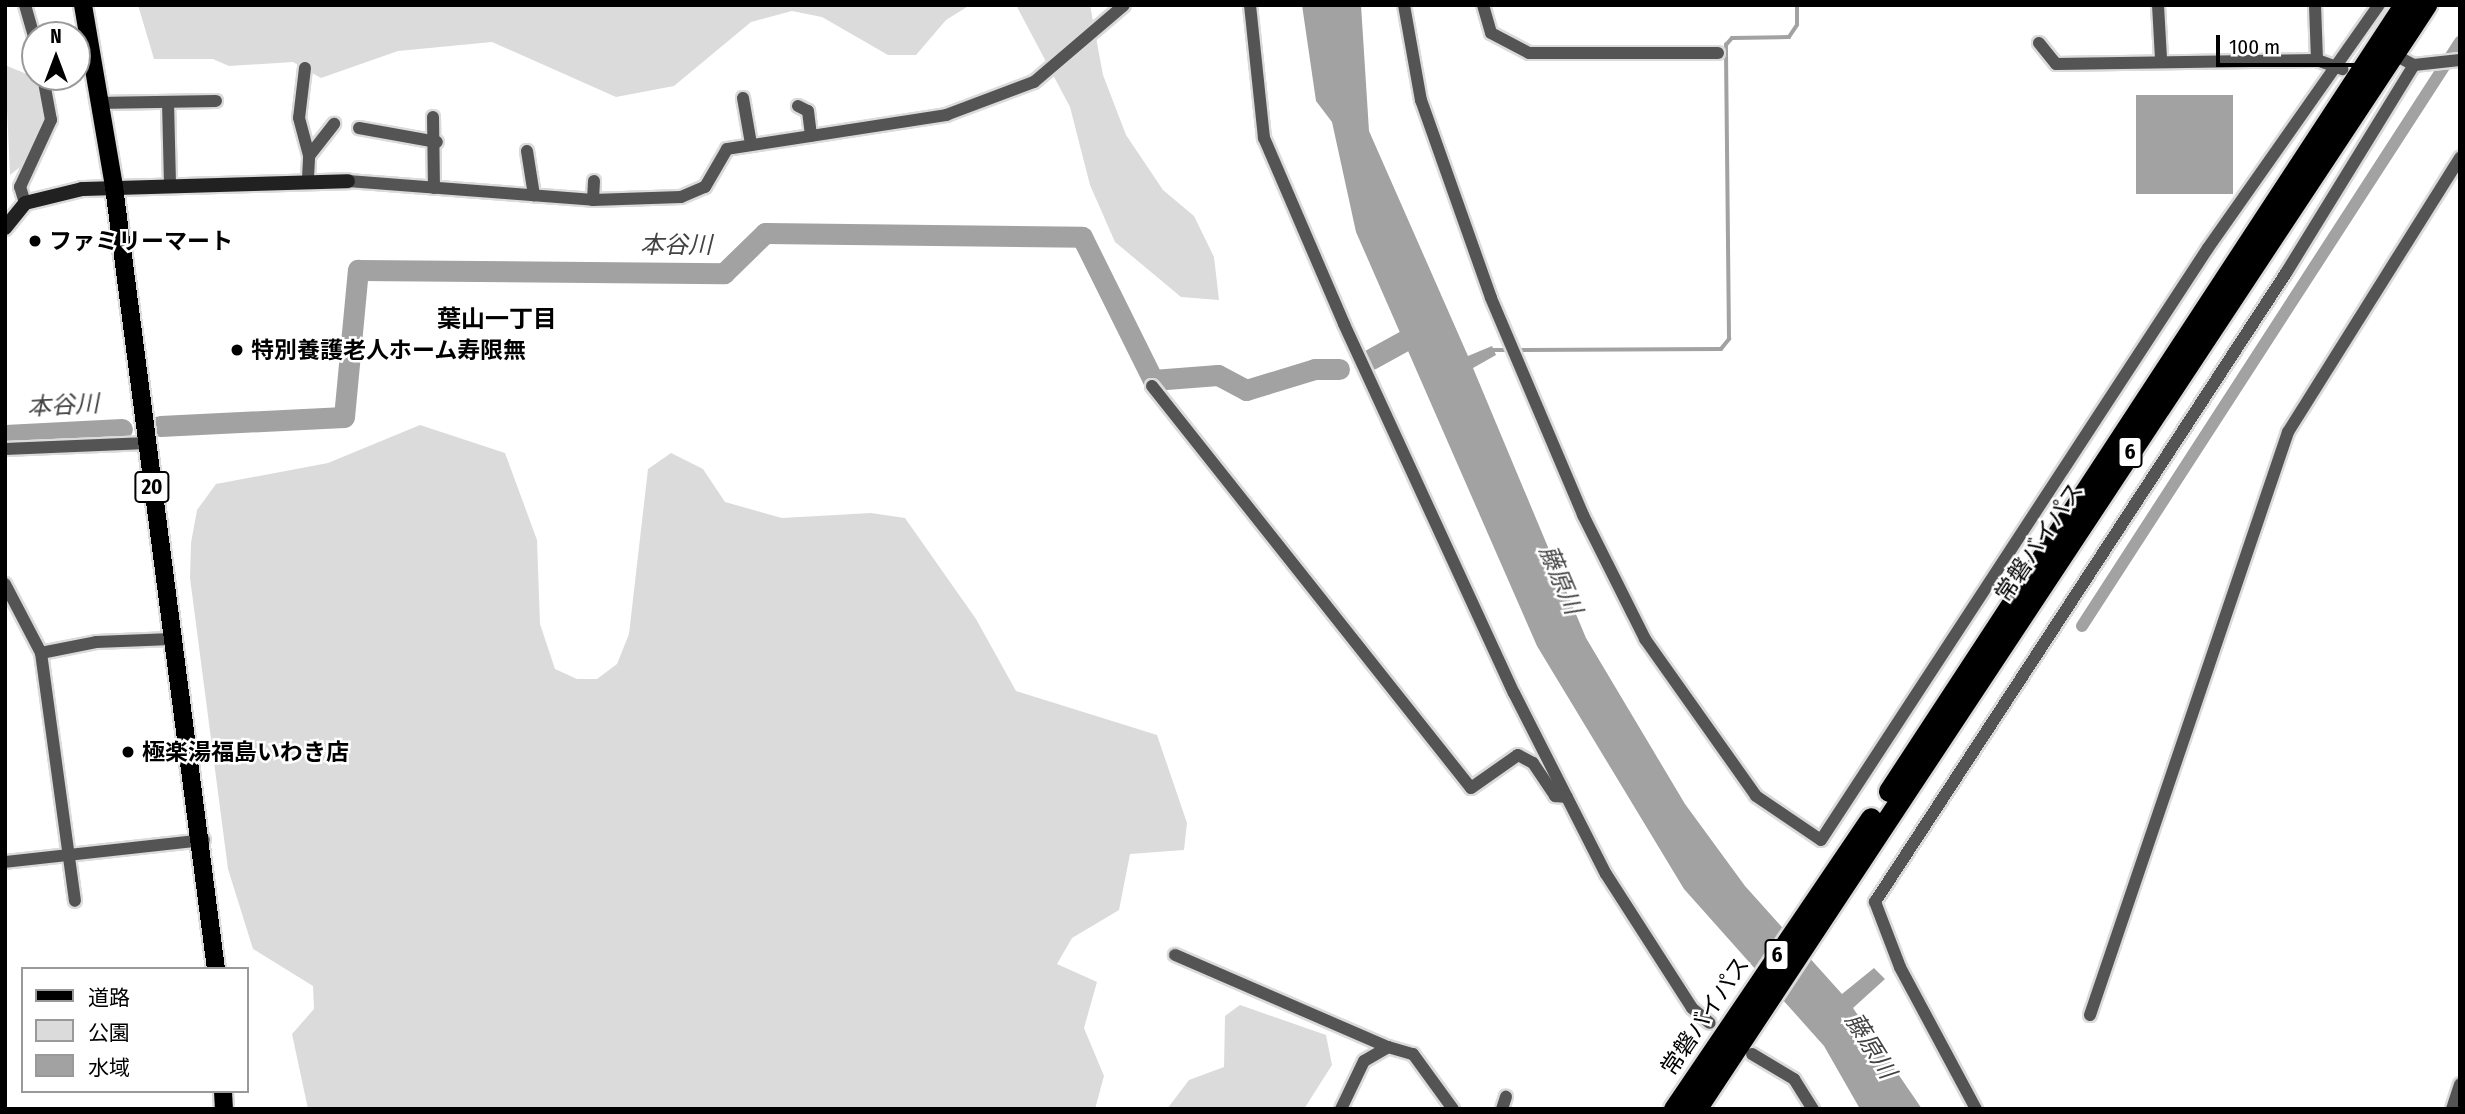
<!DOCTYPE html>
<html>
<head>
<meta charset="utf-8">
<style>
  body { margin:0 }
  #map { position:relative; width:2465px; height:1114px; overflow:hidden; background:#fff; font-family:"Fira Sans Condensed","Noto Sans JP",sans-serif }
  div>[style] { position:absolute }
  .green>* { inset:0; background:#dbdbdb }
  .water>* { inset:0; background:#a2a2a2; transform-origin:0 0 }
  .stream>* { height:3.5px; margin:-1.75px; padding:0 1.75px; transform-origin:1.75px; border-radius:1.75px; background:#a2a2a2 }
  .canal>* { height:12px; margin:-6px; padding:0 6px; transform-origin:6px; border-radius:6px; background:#a2a2a2 }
  .river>* { height:21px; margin:-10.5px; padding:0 10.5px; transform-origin:10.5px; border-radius:10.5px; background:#a2a2a2 }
  .roads { filter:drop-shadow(2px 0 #dbdbdb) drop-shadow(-2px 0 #dbdbdb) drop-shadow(0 2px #dbdbdb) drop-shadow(0 -2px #dbdbdb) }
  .street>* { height:12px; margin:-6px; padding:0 6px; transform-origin:6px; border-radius:6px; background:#545454 }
  .secondary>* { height:14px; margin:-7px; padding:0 7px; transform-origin:7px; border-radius:7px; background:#212121 }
  .primary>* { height:18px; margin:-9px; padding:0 9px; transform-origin:9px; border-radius:9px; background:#000 }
  .highway>* { height:21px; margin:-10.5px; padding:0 10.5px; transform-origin:10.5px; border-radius:10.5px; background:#000 }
  .dots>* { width:19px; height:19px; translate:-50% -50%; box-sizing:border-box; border:4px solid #fff; border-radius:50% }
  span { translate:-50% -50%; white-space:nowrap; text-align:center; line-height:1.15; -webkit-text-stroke:5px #fff; paint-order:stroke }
  .shield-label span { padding:2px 5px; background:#fff; border:2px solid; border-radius:5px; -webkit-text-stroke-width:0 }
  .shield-label { font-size:21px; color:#000; font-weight:700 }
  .poi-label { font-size:23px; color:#000; font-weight:700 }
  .left { translate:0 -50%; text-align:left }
  .street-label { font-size:23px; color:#000 }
  .water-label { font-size:24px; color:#434343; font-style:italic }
  .neighbourhood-label { font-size:24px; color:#000; font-weight:700 }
  .frame { position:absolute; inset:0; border:7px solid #000; pointer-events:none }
  .legend { position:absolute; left:21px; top:967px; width:228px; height:126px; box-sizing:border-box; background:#fff; border:2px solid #999; margin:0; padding:9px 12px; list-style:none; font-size:21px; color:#000 }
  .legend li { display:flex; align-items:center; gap:14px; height:35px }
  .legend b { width:35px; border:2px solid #999 }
  .north { position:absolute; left:21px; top:21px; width:70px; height:70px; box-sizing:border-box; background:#fff; border:2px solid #999; border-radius:50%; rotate:0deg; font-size:19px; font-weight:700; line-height:28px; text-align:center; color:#000 }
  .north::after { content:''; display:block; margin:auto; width:24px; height:32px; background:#000; clip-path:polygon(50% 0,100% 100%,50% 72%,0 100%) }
  .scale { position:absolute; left:2216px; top:35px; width:172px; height:32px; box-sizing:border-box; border:4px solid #000; border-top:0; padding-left:9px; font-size:21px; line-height:24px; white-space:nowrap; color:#000; -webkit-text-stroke:5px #fff; paint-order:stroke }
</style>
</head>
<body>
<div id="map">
  <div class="green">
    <i style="clip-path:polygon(138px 5px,970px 5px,946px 20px,916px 55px,888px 55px,822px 17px,792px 11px,751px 22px,674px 86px,616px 97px,492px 42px,398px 51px,321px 78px,293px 62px,229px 66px,213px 59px,154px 59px)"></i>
    <i style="clip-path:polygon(1016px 5px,1090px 5px,1103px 75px,1126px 135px,1163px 190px,1194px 216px,1214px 257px,1219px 300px,1181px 297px,1115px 242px,1090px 185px,1070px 107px)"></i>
    <i style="clip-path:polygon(5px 65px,36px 78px,44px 117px,25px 163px,10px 175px)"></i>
    <i style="clip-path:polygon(420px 425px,505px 453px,537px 540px,540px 624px,555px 669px,577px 679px,597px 679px,617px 664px,629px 634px,648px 469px,671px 453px,703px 469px,725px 502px,782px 518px,871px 513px,905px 518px,976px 619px,1016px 691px,1157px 735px,1187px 823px,1184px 850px,1130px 854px,1119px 910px,1072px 938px,1057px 964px,1097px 982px,1084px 1028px,1104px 1076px,1095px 1109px,308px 1109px,292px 1034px,314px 1009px,313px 986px,253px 949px,228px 869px,190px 578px,191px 543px,197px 510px,216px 484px,328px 463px)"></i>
    <i style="clip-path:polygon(1240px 1005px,1326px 1035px,1332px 1065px,1304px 1109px,1167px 1109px,1189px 1080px,1224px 1067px,1225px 1016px)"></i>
  </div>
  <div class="water">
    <i style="clip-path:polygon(1302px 5px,1361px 5px,1369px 131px,1468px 356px,1492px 346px,1496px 355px,1473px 368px,1586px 638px,1685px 804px,1745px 886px,1842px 994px,1874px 968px,1885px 979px,1853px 1008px,1922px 1109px,1860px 1109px,1824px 1046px,1684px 889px,1537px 646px,1356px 232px,1332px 122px,1316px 101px)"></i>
    <i style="left:2136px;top:95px;width:97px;height:99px"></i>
  </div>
  <div class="stream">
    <i style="left:1490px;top:350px;width:20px"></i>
    <i style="left:1518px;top:350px;width:203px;rotate:-0.3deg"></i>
    <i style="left:1721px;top:349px;width:13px;rotate:-51deg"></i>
    <i style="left:1729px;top:339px;width:294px;rotate:-90.6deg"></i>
    <i style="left:1726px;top:45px;width:9px;rotate:-49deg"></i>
    <i style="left:1732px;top:38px;width:57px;rotate:-1deg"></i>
    <i style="left:1789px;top:37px;width:14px;rotate:-56deg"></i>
    <i style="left:1797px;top:25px;width:20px;rotate:-90deg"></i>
  </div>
  <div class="canal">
    <i style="left:2082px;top:626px;width:696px;rotate:-57.09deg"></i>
  </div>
  <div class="river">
    <i style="left:1371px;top:359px;width:58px;rotate:-28.8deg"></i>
    <i style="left:160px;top:426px;width:184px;rotate:-2.8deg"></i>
    <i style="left:344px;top:417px;width:148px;rotate:-84.6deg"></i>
    <i style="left:358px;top:270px;width:366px;rotate:0.5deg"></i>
    <i style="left:724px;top:273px;width:57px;rotate:-44.3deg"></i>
    <i style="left:765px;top:233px;width:317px;rotate:0.7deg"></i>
    <i style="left:1082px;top:237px;width:160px;rotate:63.6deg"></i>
    <i style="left:1153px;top:380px;width:65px;rotate:-4.4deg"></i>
    <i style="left:1218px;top:375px;width:32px;rotate:28deg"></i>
    <i style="left:1246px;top:390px;width:72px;rotate:-16.9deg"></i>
    <i style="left:1315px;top:369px;width:24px"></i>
    <i style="left:5px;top:435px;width:117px;rotate:-2.9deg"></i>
  </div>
  <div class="roads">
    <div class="street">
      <i style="left:25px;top:5px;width:37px;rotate:74deg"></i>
      <i style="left:1250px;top:5px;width:134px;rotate:84deg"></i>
      <i style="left:1264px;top:138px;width:202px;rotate:66.7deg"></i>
      <i style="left:1344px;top:324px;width:406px;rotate:65.3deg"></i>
      <i style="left:1514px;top:693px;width:203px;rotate:63.1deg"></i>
      <i style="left:1606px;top:874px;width:159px;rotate:57.3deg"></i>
      <i style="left:1692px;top:1008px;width:23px;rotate:40deg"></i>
      <i style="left:1404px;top:5px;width:97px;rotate:79.9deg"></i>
      <i style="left:1421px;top:100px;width:210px;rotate:70.5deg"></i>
      <i style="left:1491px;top:298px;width:236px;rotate:67deg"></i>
      <i style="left:1583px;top:515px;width:139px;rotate:63.4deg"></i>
      <i style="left:1645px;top:639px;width:192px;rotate:54.7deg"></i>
      <i style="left:1756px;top:796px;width:78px;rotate:34.1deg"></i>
      <i style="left:1821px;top:840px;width:707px;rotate:-56.83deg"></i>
      <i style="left:2208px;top:248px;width:297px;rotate:-54.9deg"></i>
      <i style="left:1483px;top:5px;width:29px;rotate:74deg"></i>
      <i style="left:1491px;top:33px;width:43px;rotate:27.8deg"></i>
      <i style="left:1529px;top:53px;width:189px"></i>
      <i style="left:2158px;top:5px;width:54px;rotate:86.8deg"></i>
      <i style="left:2315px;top:5px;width:55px;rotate:87.9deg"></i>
      <i style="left:2039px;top:43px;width:27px;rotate:51deg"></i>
      <i style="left:2056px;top:64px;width:261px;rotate:-0.9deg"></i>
      <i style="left:2317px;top:60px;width:27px;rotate:20deg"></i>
      <i style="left:2393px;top:54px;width:24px;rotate:28deg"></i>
      <i style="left:2414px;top:65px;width:46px;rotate:-6.2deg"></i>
      <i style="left:305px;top:68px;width:50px;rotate:96.8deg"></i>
      <i style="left:299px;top:118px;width:39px;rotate:75deg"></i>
      <i style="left:743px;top:98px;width:47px;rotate:80.1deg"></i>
      <i style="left:168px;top:102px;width:82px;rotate:88.6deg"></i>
      <i style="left:97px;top:103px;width:119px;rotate:-1deg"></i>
      <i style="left:798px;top:106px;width:11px;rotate:27deg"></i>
      <i style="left:808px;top:111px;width:25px;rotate:83deg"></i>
      <i style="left:433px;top:117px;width:71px;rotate:89.2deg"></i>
      <i style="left:359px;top:128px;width:79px;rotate:10.2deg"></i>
      <i style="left:527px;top:151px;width:45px;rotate:81deg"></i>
      <i style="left:308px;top:178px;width:22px;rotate:-87deg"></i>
      <i style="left:309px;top:156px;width:41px;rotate:-52deg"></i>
      <i style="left:348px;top:181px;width:246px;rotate:4.4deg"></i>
      <i style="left:593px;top:200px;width:88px;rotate:-2deg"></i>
      <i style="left:681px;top:197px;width:26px;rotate:-23deg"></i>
      <i style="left:705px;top:187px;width:44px;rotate:-59.9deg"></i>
      <i style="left:727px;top:149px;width:222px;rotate:-8.8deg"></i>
      <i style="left:946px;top:115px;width:94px;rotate:-20.6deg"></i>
      <i style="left:1034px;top:82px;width:118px;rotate:-40.5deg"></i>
      <i style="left:593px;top:200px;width:19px;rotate:-87deg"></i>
      <i style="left:25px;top:203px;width:17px;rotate:-107deg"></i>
      <i style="left:20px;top:187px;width:74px;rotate:-65.2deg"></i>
      <i style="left:51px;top:120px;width:44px;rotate:-100.5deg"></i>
      <i style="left:1152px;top:386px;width:513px;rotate:51.57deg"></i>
      <i style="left:1471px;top:788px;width:57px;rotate:-35.1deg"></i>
      <i style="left:1518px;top:755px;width:17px;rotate:28deg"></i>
      <i style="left:1533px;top:763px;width:40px;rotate:56deg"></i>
      <i style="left:1555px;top:796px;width:12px;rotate:5deg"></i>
      <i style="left:5px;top:449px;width:142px;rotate:-2.4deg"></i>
      <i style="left:5px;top:584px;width:78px;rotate:62.4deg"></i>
      <i style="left:41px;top:653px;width:250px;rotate:82.2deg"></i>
      <i style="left:41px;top:653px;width:56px;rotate:-11.3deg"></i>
      <i style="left:96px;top:642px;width:76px;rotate:-2.3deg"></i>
      <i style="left:5px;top:862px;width:200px;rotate:-6.3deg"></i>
      <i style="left:1175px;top:955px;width:232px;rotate:23.4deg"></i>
      <i style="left:2090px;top:1015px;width:616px;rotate:-71.24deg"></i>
      <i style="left:2288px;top:432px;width:324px;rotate:-57.9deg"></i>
      <i style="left:1752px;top:1054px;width:49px;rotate:30.8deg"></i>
      <i style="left:1794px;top:1079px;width:36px;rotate:58deg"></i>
      <i style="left:1341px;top:1109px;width:53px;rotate:-64.4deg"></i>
      <i style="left:1364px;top:1061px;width:28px;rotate:-30deg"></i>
      <i style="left:1388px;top:1047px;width:26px;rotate:16deg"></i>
      <i style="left:1413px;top:1054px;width:68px;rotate:54deg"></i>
      <i style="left:1502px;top:1109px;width:13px;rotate:-72deg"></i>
      <i style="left:1976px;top:1109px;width:161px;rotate:-118.2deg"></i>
      <i style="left:1900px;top:967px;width:70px;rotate:-111deg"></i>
      <i style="left:1875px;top:902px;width:751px;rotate:-56.84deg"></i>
      <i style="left:2286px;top:273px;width:244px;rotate:-58.4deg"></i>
      <i style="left:2452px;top:1109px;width:26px;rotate:-72deg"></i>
    </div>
    <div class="secondary">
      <i style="left:5px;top:228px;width:32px;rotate:-51deg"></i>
      <i style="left:25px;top:203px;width:59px;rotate:-13.8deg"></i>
      <i style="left:82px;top:189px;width:266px;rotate:-1.7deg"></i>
    </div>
    <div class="primary">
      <i style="left:83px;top:5px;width:185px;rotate:80.3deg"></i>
      <i style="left:114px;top:187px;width:789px;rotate:82.57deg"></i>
      <i style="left:223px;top:1091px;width:18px;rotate:87deg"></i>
    </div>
    <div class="highway">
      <i style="left:1889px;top:791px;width:940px;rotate:-56.77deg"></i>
      <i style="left:1674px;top:1109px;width:351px;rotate:-55.9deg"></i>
      <i style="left:1696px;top:1109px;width:1324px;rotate:-56.53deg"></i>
    </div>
  </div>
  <div class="dots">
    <i style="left:35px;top:241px;background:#000"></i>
    <i style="left:237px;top:350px;background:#000"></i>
    <i style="left:128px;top:752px;background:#000"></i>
  </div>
  <div class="shield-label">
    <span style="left:2130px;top:452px">6</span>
    <span style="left:152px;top:487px">20</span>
    <span style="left:1777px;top:955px">6</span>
  </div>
  <div class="poi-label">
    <span class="left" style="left:49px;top:241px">ファミリーマート</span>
    <span class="left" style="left:251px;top:350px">特別養護老人ホーム寿限無</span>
    <span class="left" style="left:142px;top:752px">極楽湯福島いわき店</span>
  </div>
  <div class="street-label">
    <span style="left:2039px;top:542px;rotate:-56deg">常磐バイパス</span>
    <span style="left:1705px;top:1016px;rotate:-56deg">常磐バイパス</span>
  </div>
  <div class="water-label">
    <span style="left:676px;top:246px">本谷川</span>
    <span style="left:63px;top:406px;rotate:-3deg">本谷川</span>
    <span style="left:1560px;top:580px;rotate:67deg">藤原川</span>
    <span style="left:1870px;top:1046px;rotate:58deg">藤原川</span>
  </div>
  <div class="neighbourhood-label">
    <span style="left:497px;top:320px">葉山一丁目</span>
  </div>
  <div class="frame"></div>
  <ul class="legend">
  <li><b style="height:9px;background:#000"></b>道路</li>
  <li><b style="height:19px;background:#dbdbdb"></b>公園</li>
  <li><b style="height:19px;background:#a2a2a2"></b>水域</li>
  </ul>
  <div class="north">N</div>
  <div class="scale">100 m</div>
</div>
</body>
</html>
